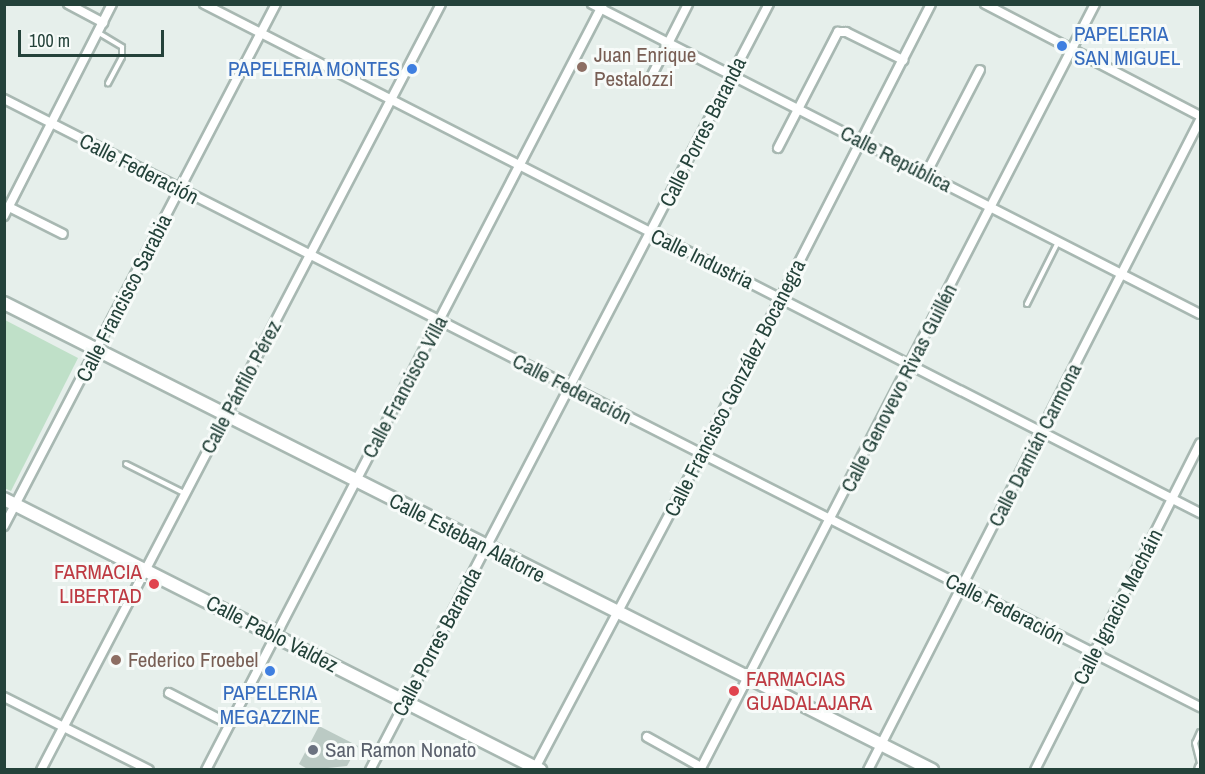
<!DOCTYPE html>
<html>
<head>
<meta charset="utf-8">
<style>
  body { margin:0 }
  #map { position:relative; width:1205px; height:774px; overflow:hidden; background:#e6efeb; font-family:"Archivo Narrow",sans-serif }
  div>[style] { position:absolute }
  .green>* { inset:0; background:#bfe0c8 }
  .building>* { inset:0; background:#bbcac4 }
  .roads { filter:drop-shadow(2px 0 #a8b8b2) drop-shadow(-2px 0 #a8b8b2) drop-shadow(0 2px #a8b8b2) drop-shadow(0 -2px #a8b8b2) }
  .lane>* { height:4px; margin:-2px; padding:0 2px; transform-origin:2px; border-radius:2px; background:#fff }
  .street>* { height:8px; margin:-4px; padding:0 4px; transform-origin:4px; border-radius:4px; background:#fff }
  .secondary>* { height:12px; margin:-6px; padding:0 6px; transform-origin:6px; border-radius:6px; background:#fff }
  .dots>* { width:16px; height:16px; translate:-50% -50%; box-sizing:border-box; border:3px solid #f7fbf9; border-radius:50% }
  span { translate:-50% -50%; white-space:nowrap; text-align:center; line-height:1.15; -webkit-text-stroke:6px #f7fbf9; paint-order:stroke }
  .shop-label { font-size:21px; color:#366cbe }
  .left { translate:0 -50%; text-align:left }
  .right { translate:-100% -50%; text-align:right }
  .education-label { font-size:21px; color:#785e54 }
  .street-label { font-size:21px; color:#24423a }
  .health-label { font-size:21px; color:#be3a42 }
  .worship-label { font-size:21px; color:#5b616d }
  .frame { position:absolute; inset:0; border:6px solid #24423a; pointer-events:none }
  .scale { position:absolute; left:18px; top:30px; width:146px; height:27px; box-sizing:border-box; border:3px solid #24423a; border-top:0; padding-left:8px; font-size:18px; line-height:21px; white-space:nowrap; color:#24423a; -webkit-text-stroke:4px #f7fbf9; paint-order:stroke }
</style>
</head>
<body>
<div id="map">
  <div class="green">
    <i style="clip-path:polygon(5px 320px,78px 358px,11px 491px,4px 488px)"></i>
  </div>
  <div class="building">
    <i style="clip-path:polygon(319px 726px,358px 746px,347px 766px,309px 770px,299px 764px)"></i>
  </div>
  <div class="roads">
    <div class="lane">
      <i style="left:99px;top:33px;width:27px;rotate:31deg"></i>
      <i style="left:122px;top:47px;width:10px;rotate:90deg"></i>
      <i style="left:122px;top:57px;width:30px;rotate:118deg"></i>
      <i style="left:1027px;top:304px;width:69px;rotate:-63.4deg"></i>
      <i style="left:126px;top:464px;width:65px;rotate:26.6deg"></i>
      <i style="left:1200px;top:732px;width:12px;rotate:114deg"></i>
      <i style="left:1195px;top:743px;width:21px;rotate:76deg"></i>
    </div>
    <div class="street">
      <i style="left:68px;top:4px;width:40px;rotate:28deg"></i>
      <i style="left:204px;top:4px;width:1119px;rotate:27.07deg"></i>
      <i style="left:592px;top:4px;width:682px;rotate:27.02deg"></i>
      <i style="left:985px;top:4px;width:242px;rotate:27.5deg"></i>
      <i style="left:648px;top:83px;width:89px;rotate:-63.1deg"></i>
      <i style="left:4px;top:99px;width:1342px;rotate:26.95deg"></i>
      <i style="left:778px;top:148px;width:131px;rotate:-62.7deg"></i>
      <i style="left:838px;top:32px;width:8px"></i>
      <i style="left:846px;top:32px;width:64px;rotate:26.2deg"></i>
      <i style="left:926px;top:174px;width:117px;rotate:-62.6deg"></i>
      <i style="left:9px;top:207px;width:60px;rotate:26.6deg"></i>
      <i style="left:4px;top:216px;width:238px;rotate:-63deg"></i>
      <i style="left:4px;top:526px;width:589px;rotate:-62.48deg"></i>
      <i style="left:169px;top:693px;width:68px;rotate:27.3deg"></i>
      <i style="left:4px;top:697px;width:162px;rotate:26.7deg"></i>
      <i style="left:647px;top:737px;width:62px;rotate:29.1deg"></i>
      <i style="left:41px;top:770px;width:864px;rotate:-62.43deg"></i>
      <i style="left:206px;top:770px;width:863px;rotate:-62.6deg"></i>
      <i style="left:370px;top:770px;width:864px;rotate:-62.49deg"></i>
      <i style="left:534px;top:770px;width:357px;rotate:-62.1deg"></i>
      <i style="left:701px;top:454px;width:505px;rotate:-62.93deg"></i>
      <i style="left:700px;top:770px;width:862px;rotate:-62.72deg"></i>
      <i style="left:868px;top:770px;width:730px;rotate:-62.94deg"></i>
      <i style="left:1035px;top:770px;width:366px;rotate:-63.2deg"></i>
      <i style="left:1199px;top:770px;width:3px;rotate:-72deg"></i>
    </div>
    <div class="secondary">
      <i style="left:4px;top:303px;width:1039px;rotate:26.71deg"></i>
      <i style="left:4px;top:499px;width:601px;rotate:26.82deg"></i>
    </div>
  </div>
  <div class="dots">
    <i style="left:1062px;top:46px;background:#3f7fe0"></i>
    <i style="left:582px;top:67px;background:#8d6e63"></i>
    <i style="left:412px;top:69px;background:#3f7fe0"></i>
    <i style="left:154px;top:584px;background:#e0444e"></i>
    <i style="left:116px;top:660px;background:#8d6e63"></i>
    <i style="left:270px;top:671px;background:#3f7fe0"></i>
    <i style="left:734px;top:691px;background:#e0444e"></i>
    <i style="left:313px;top:750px;background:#6b7280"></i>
  </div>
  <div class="shop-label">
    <span class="left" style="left:1074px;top:46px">PAPELERIA<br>SAN MIGUEL</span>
    <span class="right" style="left:400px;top:69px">PAPELERIA MONTES</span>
    <span style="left:270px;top:705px">PAPELERIA<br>MEGAZZINE</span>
  </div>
  <div class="education-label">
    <span class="left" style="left:594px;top:67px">Juan Enrique<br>Pestalozzi</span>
    <span class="left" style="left:128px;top:660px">Federico Froebel</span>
  </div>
  <div class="street-label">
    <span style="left:703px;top:132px;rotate:-63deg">Calle Porres Baranda</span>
    <span style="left:896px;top:159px;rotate:27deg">Calle República</span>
    <span style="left:139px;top:169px;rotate:27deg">Calle Federación</span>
    <span style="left:702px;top:259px;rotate:26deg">Calle Industria</span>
    <span style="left:124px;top:298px;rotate:-63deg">Calle Francisco Sarabia</span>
    <span style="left:241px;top:387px;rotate:-62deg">Calle Pánfilo Pérez</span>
    <span style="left:405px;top:387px;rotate:-62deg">Calle Francisco Villa</span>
    <span style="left:735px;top:388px;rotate:-63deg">Calle Francisco González Bocanegra</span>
    <span style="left:899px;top:388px;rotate:-63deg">Calle Genovevo Rivas Guillén</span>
    <span style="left:572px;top:389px;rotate:27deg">Calle Federación</span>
    <span style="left:1035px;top:445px;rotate:-63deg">Calle Damián Carmona</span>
    <span style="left:467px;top:538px;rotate:27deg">Calle Esteban Alatorre</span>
    <span style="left:1118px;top:607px;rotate:-63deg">Calle Ignacio Macháin</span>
    <span style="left:1005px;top:609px;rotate:27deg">Calle Federación</span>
    <span style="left:272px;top:634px;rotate:27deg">Calle Pablo Valdez</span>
    <span style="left:437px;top:642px;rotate:-62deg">Calle Porres Baranda</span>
  </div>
  <div class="health-label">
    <span class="right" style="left:142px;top:584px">FARMACIA<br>LIBERTAD</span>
    <span class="left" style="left:746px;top:691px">FARMACIAS<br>GUADALAJARA</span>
  </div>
  <div class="worship-label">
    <span class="left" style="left:325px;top:750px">San Ramon Nonato</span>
  </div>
  <div class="frame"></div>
  <div class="scale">100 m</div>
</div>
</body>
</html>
